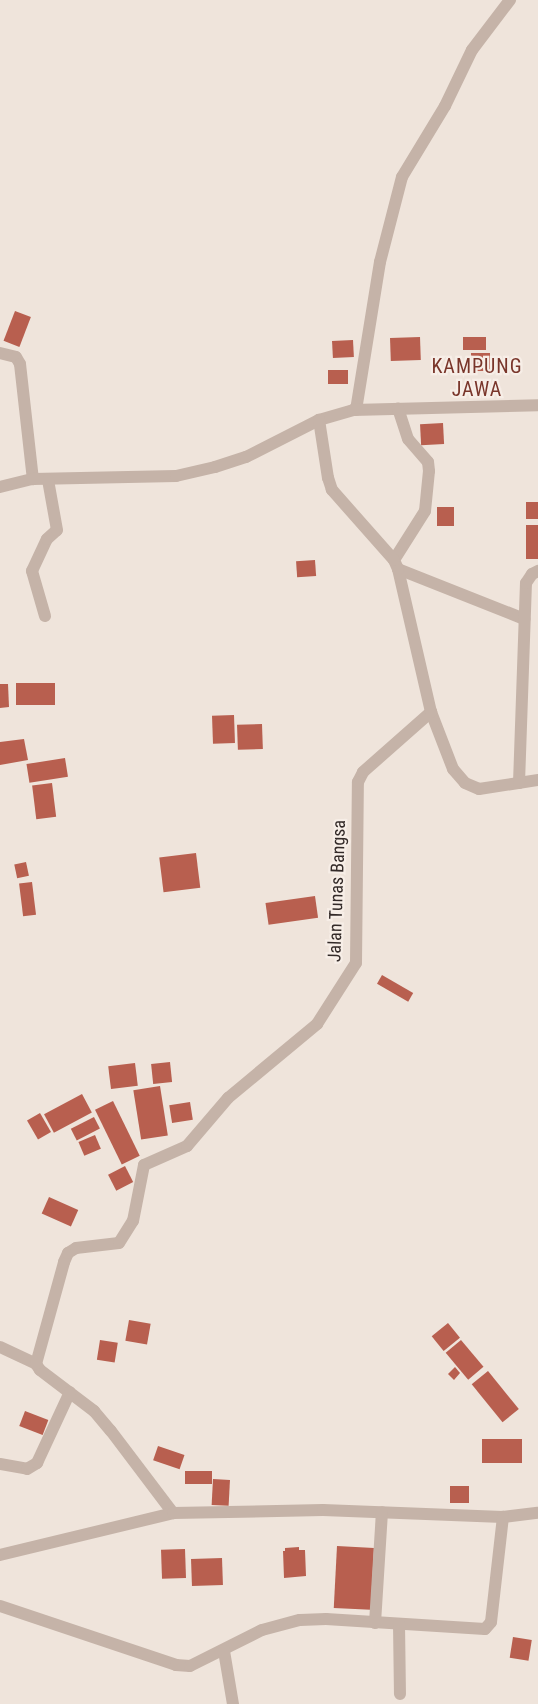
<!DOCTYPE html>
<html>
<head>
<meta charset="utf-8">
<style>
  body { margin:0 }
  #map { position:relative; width:538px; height:1704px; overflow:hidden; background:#efe4db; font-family:"Roboto Condensed",sans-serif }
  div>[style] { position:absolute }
  .building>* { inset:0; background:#b85f4f; transform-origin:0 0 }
  .minor>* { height:12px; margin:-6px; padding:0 6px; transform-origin:6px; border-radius:6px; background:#c5b3a8 }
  span { translate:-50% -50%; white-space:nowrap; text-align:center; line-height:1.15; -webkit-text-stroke:4.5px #f7eee7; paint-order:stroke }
  .street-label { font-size:18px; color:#332a28 }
  .quarter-label { font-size:20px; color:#79352a; letter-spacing:1px }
</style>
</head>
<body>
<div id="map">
  <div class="building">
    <i style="left:15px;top:311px;width:17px;height:32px;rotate:21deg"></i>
    <i style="left:420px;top:337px;width:23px;height:30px;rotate:88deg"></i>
    <i style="left:486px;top:337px;width:13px;height:23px;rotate:90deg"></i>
    <i style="left:353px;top:340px;width:17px;height:21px;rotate:87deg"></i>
    <i style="left:471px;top:353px;width:19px;height:18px"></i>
    <i style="left:348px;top:370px;width:14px;height:20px;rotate:90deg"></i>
    <i style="left:443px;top:423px;width:21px;height:23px;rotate:87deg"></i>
    <i style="left:538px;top:502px;width:17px;height:12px;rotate:90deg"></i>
    <i style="left:437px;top:507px;width:17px;height:19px"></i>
    <i style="left:526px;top:525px;width:12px;height:34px"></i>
    <i style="left:315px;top:560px;width:16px;height:19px;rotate:86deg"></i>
    <i style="left:55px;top:683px;width:22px;height:39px;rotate:90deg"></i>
    <i style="clip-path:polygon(0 684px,8px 684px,9px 707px,0 708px)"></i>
    <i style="left:234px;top:715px;width:28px;height:22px;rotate:88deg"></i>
    <i style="left:262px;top:724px;width:25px;height:25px;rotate:88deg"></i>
    <i style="clip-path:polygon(24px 739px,28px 760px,0 765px,0 742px)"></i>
    <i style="left:65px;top:758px;width:19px;height:39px;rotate:81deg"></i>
    <i style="left:52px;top:783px;width:34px;height:20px;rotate:83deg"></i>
    <i style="left:196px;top:853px;width:35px;height:37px;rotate:83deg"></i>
    <i style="left:26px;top:862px;width:14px;height:12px;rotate:78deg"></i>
    <i style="left:32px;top:882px;width:33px;height:13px;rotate:83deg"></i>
    <i style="left:315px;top:896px;width:22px;height:50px;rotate:82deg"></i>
    <i style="left:382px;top:975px;width:36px;height:10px;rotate:30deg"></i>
    <i style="left:170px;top:1062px;width:20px;height:19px;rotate:84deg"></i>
    <i style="left:135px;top:1063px;width:23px;height:27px;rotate:83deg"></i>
    <i style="left:160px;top:1086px;width:50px;height:27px;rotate:81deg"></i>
    <i style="left:82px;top:1094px;width:21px;height:43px;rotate:62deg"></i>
    <i style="left:113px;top:1101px;width:61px;height:20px;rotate:64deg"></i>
    <i style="left:190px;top:1102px;width:18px;height:21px;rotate:81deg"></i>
    <i style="left:40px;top:1113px;width:22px;height:15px;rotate:60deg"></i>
    <i style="left:94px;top:1117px;width:13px;height:26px;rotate:63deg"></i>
    <i style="left:95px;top:1135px;width:15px;height:18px;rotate:67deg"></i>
    <i style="left:125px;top:1166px;width:18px;height:19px;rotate:63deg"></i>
    <i style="left:49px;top:1197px;width:32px;height:18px;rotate:24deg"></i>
    <i style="left:129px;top:1320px;width:22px;height:21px;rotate:10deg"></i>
    <i style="left:448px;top:1323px;width:19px;height:21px;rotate:51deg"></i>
    <i style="left:100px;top:1340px;width:18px;height:20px;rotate:9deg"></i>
    <i style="left:461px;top:1340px;width:35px;height:20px;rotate:50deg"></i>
    <i style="clip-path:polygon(455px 1367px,460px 1373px,454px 1380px,448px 1374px)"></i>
    <i style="left:488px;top:1371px;width:49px;height:21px;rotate:51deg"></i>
    <i style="left:25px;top:1411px;width:25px;height:16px;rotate:21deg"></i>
    <i style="left:522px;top:1439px;width:24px;height:40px;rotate:90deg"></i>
    <i style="left:158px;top:1446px;width:28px;height:15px;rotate:19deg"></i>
    <i style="left:185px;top:1471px;width:27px;height:13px"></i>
    <i style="left:213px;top:1479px;width:17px;height:26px;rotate:3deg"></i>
    <i style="left:450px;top:1486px;width:19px;height:17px"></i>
    <i style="left:337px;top:1546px;width:37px;height:62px;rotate:3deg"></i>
    <i style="clip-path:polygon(299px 1547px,299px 1550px,305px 1550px,306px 1576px,284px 1578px,283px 1551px,285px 1551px,285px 1548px)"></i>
    <i style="left:185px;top:1549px;width:29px;height:24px;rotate:88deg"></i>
    <i style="left:222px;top:1558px;width:27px;height:31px;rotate:88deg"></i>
    <i style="left:513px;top:1637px;width:19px;height:21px;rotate:9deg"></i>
  </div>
  <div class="minor">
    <i style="left:0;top:353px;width:16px;rotate:14deg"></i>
    <i style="left:16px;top:357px;width:8px;rotate:60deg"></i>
    <i style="left:20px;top:364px;width:116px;rotate:83.6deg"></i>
    <i style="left:356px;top:410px;width:150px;rotate:-80.8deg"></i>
    <i style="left:380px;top:262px;width:88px;rotate:-75.5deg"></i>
    <i style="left:402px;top:177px;width:83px;rotate:-58.8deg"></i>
    <i style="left:445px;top:106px;width:62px;rotate:-64.3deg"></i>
    <i style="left:472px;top:50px;width:63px;rotate:-52.8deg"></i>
    <i style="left:0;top:487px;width:34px;rotate:-14deg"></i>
    <i style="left:33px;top:479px;width:143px;rotate:-1.2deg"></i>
    <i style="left:176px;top:476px;width:40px;rotate:-13deg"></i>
    <i style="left:215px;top:467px;width:33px;rotate:-18deg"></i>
    <i style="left:246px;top:457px;width:82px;rotate:-26.9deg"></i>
    <i style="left:319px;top:420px;width:35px;rotate:-16deg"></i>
    <i style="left:353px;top:410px;width:185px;rotate:-1.5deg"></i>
    <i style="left:394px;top:560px;width:58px;rotate:-57.7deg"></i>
    <i style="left:425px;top:511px;width:40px;rotate:-84.3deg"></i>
    <i style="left:429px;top:471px;width:9px;rotate:-96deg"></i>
    <i style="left:428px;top:462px;width:30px;rotate:-131deg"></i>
    <i style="left:408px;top:439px;width:32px;rotate:-108deg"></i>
    <i style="left:398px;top:569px;width:136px;rotate:21.6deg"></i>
    <i style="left:45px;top:616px;width:47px;rotate:-106.1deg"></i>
    <i style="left:32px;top:571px;width:35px;rotate:-65deg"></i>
    <i style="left:47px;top:539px;width:13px;rotate:-42deg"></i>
    <i style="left:57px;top:530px;width:51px;rotate:-100.2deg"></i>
    <i style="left:431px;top:712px;width:61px;rotate:68.9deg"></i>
    <i style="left:453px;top:769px;width:18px;rotate:49deg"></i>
    <i style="left:465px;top:783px;width:15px;rotate:23deg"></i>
    <i style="left:479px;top:789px;width:60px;rotate:-8.7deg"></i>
    <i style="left:519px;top:783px;width:200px;rotate:-88deg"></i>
    <i style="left:526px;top:583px;width:11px;rotate:-56deg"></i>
    <i style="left:532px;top:574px;width:7px;rotate:-27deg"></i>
    <i style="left:0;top:1347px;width:40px;rotate:25deg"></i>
    <i style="left:36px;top:1364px;width:7px;rotate:56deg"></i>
    <i style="left:40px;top:1370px;width:68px;rotate:37.2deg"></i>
    <i style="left:94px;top:1411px;width:26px;rotate:50deg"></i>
    <i style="left:111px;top:1431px;width:103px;rotate:52.9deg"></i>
    <i style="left:36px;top:1364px;width:106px;rotate:-74.6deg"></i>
    <i style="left:64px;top:1262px;width:10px;rotate:-66deg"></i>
    <i style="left:68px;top:1253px;width:9px;rotate:-32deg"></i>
    <i style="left:76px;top:1248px;width:43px;rotate:-6.6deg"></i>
    <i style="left:119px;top:1243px;width:26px;rotate:-58deg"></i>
    <i style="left:133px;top:1221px;width:57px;rotate:-78.9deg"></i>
    <i style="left:144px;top:1165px;width:47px;rotate:-23.8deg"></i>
    <i style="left:187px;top:1146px;width:63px;rotate:-49.5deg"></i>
    <i style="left:228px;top:1098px;width:116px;rotate:-39.7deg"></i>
    <i style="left:317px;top:1024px;width:72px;rotate:-57.4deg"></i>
    <i style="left:356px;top:963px;width:181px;rotate:-89.4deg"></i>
    <i style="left:358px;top:782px;width:11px;rotate:-63deg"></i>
    <i style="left:363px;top:772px;width:91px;rotate:-41.4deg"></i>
    <i style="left:431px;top:712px;width:147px;rotate:-103deg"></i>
    <i style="left:398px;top:569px;width:10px;rotate:-114deg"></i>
    <i style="left:394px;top:560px;width:94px;rotate:-131.5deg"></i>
    <i style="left:332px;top:490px;width:13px;rotate:-108deg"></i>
    <i style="left:328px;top:478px;width:59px;rotate:-98.8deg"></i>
    <i style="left:0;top:1464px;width:27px;rotate:10deg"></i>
    <i style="left:27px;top:1469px;width:12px;rotate:-31deg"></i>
    <i style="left:37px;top:1463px;width:78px;rotate:-65.1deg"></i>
    <i style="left:0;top:1555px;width:178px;rotate:-13.6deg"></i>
    <i style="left:173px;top:1513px;width:150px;rotate:-1.1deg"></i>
    <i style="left:323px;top:1510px;width:180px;rotate:2.2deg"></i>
    <i style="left:503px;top:1517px;width:35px;rotate:-7deg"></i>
    <i style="left:0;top:1606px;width:186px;rotate:18.5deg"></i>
    <i style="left:176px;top:1665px;width:14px;rotate:4deg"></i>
    <i style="left:190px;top:1666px;width:80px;rotate:-26.6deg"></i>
    <i style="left:262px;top:1630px;width:39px;rotate:-15deg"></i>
    <i style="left:300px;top:1620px;width:26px;rotate:-2deg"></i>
    <i style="left:326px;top:1619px;width:159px;rotate:3.6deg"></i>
    <i style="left:485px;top:1629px;width:9px;rotate:-49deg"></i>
    <i style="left:491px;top:1622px;width:106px;rotate:-83.5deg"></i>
    <i style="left:375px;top:1623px;width:111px;rotate:-86.4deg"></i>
    <i style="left:399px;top:1624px;width:70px;rotate:89.2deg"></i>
    <i style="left:224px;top:1651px;width:54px;rotate:80.4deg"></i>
  </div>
  <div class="street-label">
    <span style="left:337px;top:891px;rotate:-88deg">Jalan Tunas Bangsa</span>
  </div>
  <div class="quarter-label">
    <span style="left:477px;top:378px">KAMPUNG<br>JAWA</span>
  </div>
</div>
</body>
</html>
